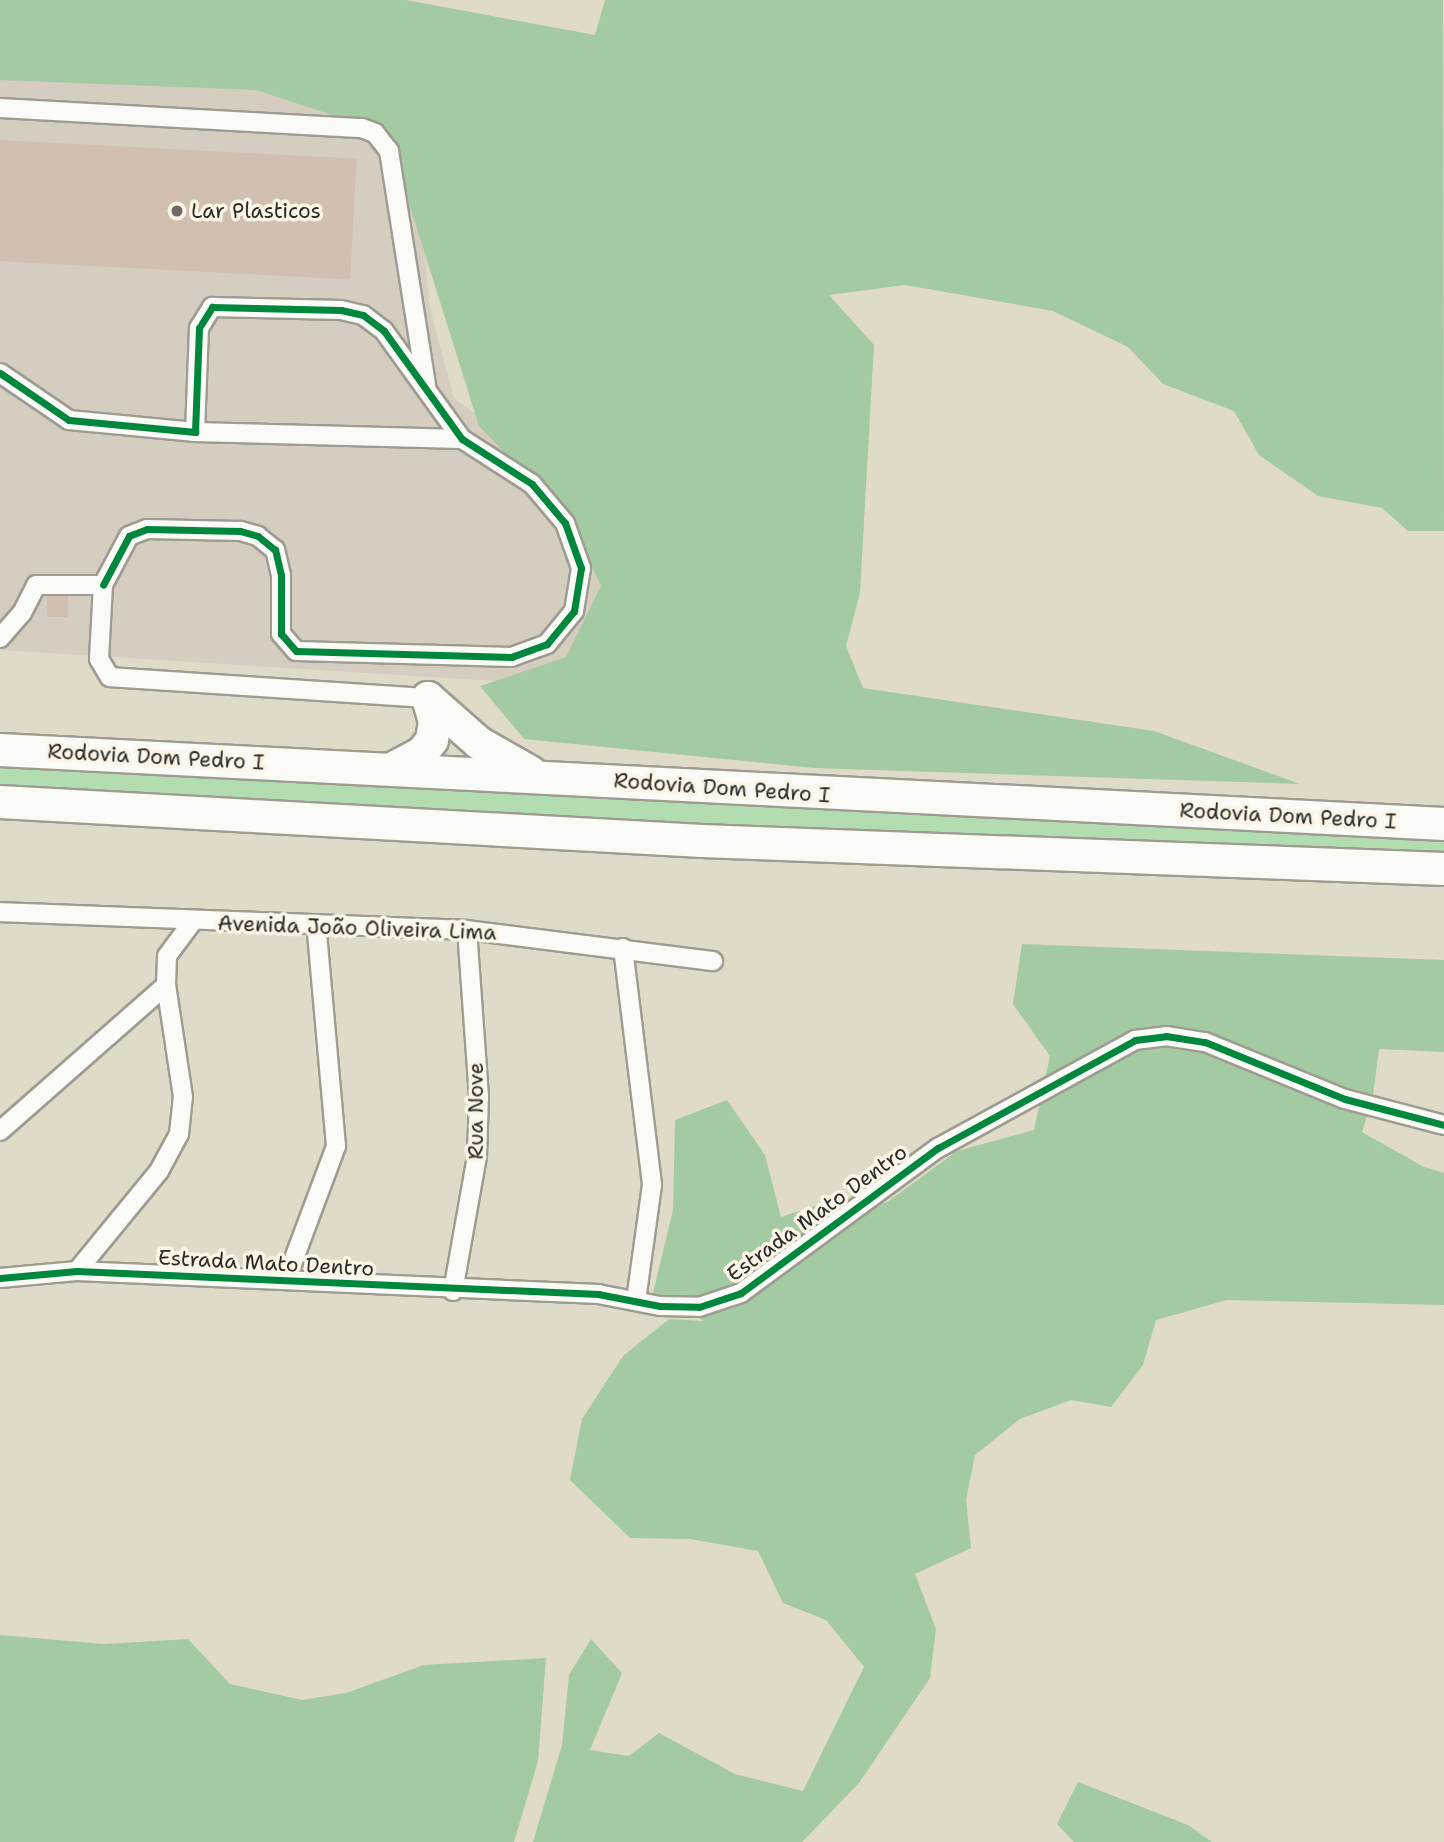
<!DOCTYPE html>
<html>
<head>
<meta charset="utf-8">
<style>
  body { margin:0 }
  #map { position:relative; width:1444px; height:1842px; overflow:hidden; background:#dfdbc8; font-family:"Shantell Sans",sans-serif }
  div>[style] { position:absolute }
  .industrial>* { inset:0; background:#d5cdc0 }
  .green>* { inset:0; background:#b2ddb1 }
  .forest>* { inset:0; background:#a3caa3 }
  .building>* { inset:0; background:#d1c0b1; transform-origin:0 0 }
  .roads { filter:drop-shadow(2px 0 #9e9c91) drop-shadow(-2px 0 #9e9c91) drop-shadow(0 2px #9e9c91) drop-shadow(0 -2px #9e9c91) }
  .street>* { height:18px; margin:-9px; padding:0 9px; transform-origin:9px; border-radius:9px; background:#fafaf7 }
  .highway>* { height:32px; margin:-16px; padding:0 16px; transform-origin:16px; border-radius:16px; background:#fafaf7 }
  .cycleway>* { height:7px; margin:-3.5px; padding:0 3.5px; transform-origin:3.5px; border-radius:3.5px; background:#00873e }
  .dots>* { width:19px; height:19px; translate:-50% -50%; box-sizing:border-box; border:4px solid #fcf5e5; border-radius:50% }
  span { translate:-50% -50%; white-space:nowrap; text-align:center; line-height:1.15; -webkit-text-stroke:7px #fcf5e5; paint-order:stroke }
  .poi-label { font-size:21px; color:#2b2b2b }
  .left { translate:0 -50%; text-align:left }
  .street-label { font-size:21px; color:#2b2b2b }
</style>
</head>
<body>
<div id="map">
  <div class="industrial">
    <i style="clip-path:polygon(0 59px,232px 78px,376px 108px,415px 146px,430px 309px,454px 398px,492px 426px,590px 541px,601px 587px,566px 657px,495px 681px,0 650px)"></i>
  </div>
  <div class="green">
    <i style="clip-path:polygon(0 759px,872px 813px,1444px 837px,1444px 861px,0 792px)"></i>
  </div>
  <div class="forest">
    <i style="clip-path:polygon(0 0,406px 0,595px 35px,605px 0,1443px 0,1444px 531px,1408px 531px,1382px 508px,1318px 496px,1259px 455px,1234px 411px,1163px 384px,1128px 347px,1053px 311px,905px 285px,829px 295px,874px 345px,860px 593px,846px 646px,863px 688px,1154px 731px,1300px 784px,814px 768px,524px 739px,480px 686px,566px 657px,601px 586px,569px 520px,479px 426px,387px 133px,256px 90px,0 80px)"></i>
    <i style="clip-path:polygon(1022px 944px,1444px 960px,1444px 1052px,1379px 1049px,1373px 1096px,1362px 1132px,1424px 1167px,1444px 1173px,1444px 1305px,1227px 1300px,1156px 1320px,1143px 1365px,1111px 1407px,1071px 1400px,1020px 1419px,975px 1455px,966px 1500px,971px 1548px,915px 1574px,936px 1629px,930px 1678px,859px 1783px,802px 1842px,533px 1842px,562px 1745px,569px 1675px,591px 1639px,622px 1673px,590px 1750px,629px 1756px,659px 1733px,735px 1774px,803px 1791px,864px 1667px,826px 1620px,783px 1603px,758px 1551px,690px 1539px,630px 1538px,570px 1480px,582px 1419px,623px 1356px,669px 1319px,704px 1321px,653px 1293px,673px 1210px,675px 1120px,727px 1100px,765px 1155px,781px 1217px,827px 1202px,886px 1203px,957px 1151px,1034px 1130px,1050px 1056px,1013px 1004px)"></i>
    <i style="clip-path:polygon(0 1635px,104px 1644px,188px 1639px,230px 1684px,302px 1700px,346px 1693px,424px 1665px,546px 1658px,538px 1761px,514px 1842px,0 1842px)"></i>
    <i style="clip-path:polygon(1078px 1782px,1188px 1825px,1212px 1842px,1074px 1842px,1057px 1824px)"></i>
  </div>
  <div class="building">
    <i style="left:0;top:140px;width:357px;height:121px;rotate:3deg"></i>
    <i style="left:47px;top:596px;width:21px;height:21px"></i>
  </div>
  <div class="roads">
    <div class="street">
      <i style="left:0;top:108px;width:363px;rotate:3.2deg"></i>
      <i style="left:362px;top:128px;width:14px;rotate:21deg"></i>
      <i style="left:375px;top:133px;width:23px;rotate:52deg"></i>
      <i style="left:389px;top:151px;width:237px;rotate:81deg"></i>
      <i style="left:0;top:373px;width:83px;rotate:34.3deg"></i>
      <i style="left:69px;top:420px;width:127px;rotate:5.4deg"></i>
      <i style="left:195px;top:432px;width:104px;rotate:-87.8deg"></i>
      <i style="left:199px;top:328px;width:25px;rotate:-58deg"></i>
      <i style="left:212px;top:307px;width:129px;rotate:1.3deg"></i>
      <i style="left:341px;top:310px;width:23px;rotate:13deg"></i>
      <i style="left:363px;top:315px;width:26px;rotate:37deg"></i>
      <i style="left:384px;top:331px;width:133px;rotate:54.2deg"></i>
      <i style="left:462px;top:439px;width:83px;rotate:32.7deg"></i>
      <i style="left:532px;top:484px;width:51px;rotate:49.8deg"></i>
      <i style="left:565px;top:523px;width:48px;rotate:70.4deg"></i>
      <i style="left:581px;top:568px;width:44px;rotate:99.2deg"></i>
      <i style="left:574px;top:611px;width:43px;rotate:129.3deg"></i>
      <i style="left:547px;top:644px;width:37px;rotate:160deg"></i>
      <i style="left:512px;top:657px;width:216px;rotate:-178.4deg"></i>
      <i style="left:296px;top:651px;width:23px;rotate:-131deg"></i>
      <i style="left:281px;top:634px;width:59px;rotate:-90deg"></i>
      <i style="left:281px;top:575px;width:26px;rotate:-103deg"></i>
      <i style="left:275px;top:550px;width:22px;rotate:-141deg"></i>
      <i style="left:258px;top:536px;width:19px;rotate:-164deg"></i>
      <i style="left:240px;top:531px;width:93px;rotate:-178.8deg"></i>
      <i style="left:147px;top:529px;width:19px;rotate:159deg"></i>
      <i style="left:129px;top:536px;width:55px;rotate:118deg"></i>
      <i style="left:195px;top:432px;width:267px;rotate:1.5deg"></i>
      <i style="left:0;top:638px;width:33px;rotate:-49deg"></i>
      <i style="left:22px;top:613px;width:31px;rotate:-63deg"></i>
      <i style="left:36px;top:585px;width:67px"></i>
      <i style="left:103px;top:585px;width:74px;rotate:93.1deg"></i>
      <i style="left:99px;top:659px;width:21px;rotate:59deg"></i>
      <i style="left:110px;top:677px;width:319px;rotate:3.8deg"></i>
      <i style="left:0;top:912px;width:467px;rotate:2.2deg"></i>
      <i style="left:467px;top:930px;width:248px;rotate:7.2deg"></i>
      <i style="left:623px;top:948px;width:239px;rotate:83deg"></i>
      <i style="left:652px;top:1185px;width:116px;rotate:97.9deg"></i>
      <i style="left:0;top:1131px;width:221px;rotate:-41.3deg"></i>
      <i style="left:77px;top:1271px;width:129px;rotate:-50.6deg"></i>
      <i style="left:159px;top:1171px;width:42px;rotate:-61.6deg"></i>
      <i style="left:179px;top:1134px;width:37px;rotate:-84deg"></i>
      <i style="left:183px;top:1097px;width:113px;rotate:-98.6deg"></i>
      <i style="left:166px;top:985px;width:29px;rotate:-88deg"></i>
      <i style="left:167px;top:956px;width:44px;rotate:-53.4deg"></i>
      <i style="left:0;top:1278px;width:77px;rotate:-5.2deg"></i>
      <i style="left:77px;top:1271px;width:522px;rotate:2.53deg"></i>
      <i style="left:598px;top:1294px;width:63px;rotate:11deg"></i>
      <i style="left:660px;top:1306px;width:39px;rotate:1deg"></i>
      <i style="left:699px;top:1307px;width:44px;rotate:-18.4deg"></i>
      <i style="left:741px;top:1293px;width:245px;rotate:-36.4deg"></i>
      <i style="left:938px;top:1148px;width:225px;rotate:-28.7deg"></i>
      <i style="left:1135px;top:1040px;width:31px;rotate:-7deg"></i>
      <i style="left:1166px;top:1036px;width:39px;rotate:9deg"></i>
      <i style="left:1205px;top:1042px;width:151px;rotate:22.2deg"></i>
      <i style="left:1345px;top:1099px;width:102px;rotate:14.7deg"></i>
      <i style="left:286px;top:1280px;width:143px;rotate:-69.5deg"></i>
      <i style="left:336px;top:1146px;width:223px;rotate:-95.1deg"></i>
      <i style="left:453px;top:1291px;width:137px;rotate:-79.9deg"></i>
      <i style="left:477px;top:1156px;width:59px;rotate:-88.1deg"></i>
      <i style="left:479px;top:1097px;width:167px;rotate:-94.1deg"></i>
    </div>
    <div class="highway">
      <i style="left:428px;top:698px;width:68px;rotate:41.4deg"></i>
      <i style="left:479px;top:743px;width:59px;rotate:29.6deg"></i>
      <i style="left:0;top:750px;width:1446px;rotate:2.93deg"></i>
      <i style="left:394px;top:768px;width:32px;rotate:-28deg"></i>
      <i style="left:422px;top:753px;width:16px;rotate:-52deg"></i>
      <i style="left:432px;top:740px;width:18px;rotate:-81deg"></i>
      <i style="left:435px;top:722px;width:25px;rotate:-106deg"></i>
      <i style="left:0;top:802px;width:703px;rotate:3.18deg"></i>
      <i style="left:702px;top:841px;width:743px;rotate:2.16deg"></i>
    </div>
  </div>
  <div class="cycleway">
    <i style="left:0;top:373px;width:83px;rotate:34.3deg"></i>
    <i style="left:69px;top:420px;width:127px;rotate:5.4deg"></i>
    <i style="left:195px;top:432px;width:104px;rotate:-87.8deg"></i>
    <i style="left:199px;top:328px;width:25px;rotate:-58deg"></i>
    <i style="left:212px;top:307px;width:129px;rotate:1.3deg"></i>
    <i style="left:341px;top:310px;width:23px;rotate:13deg"></i>
    <i style="left:363px;top:315px;width:26px;rotate:37deg"></i>
    <i style="left:384px;top:331px;width:133px;rotate:54.2deg"></i>
    <i style="left:462px;top:439px;width:83px;rotate:32.7deg"></i>
    <i style="left:532px;top:484px;width:51px;rotate:49.8deg"></i>
    <i style="left:565px;top:523px;width:48px;rotate:70.4deg"></i>
    <i style="left:581px;top:568px;width:44px;rotate:99.2deg"></i>
    <i style="left:574px;top:611px;width:43px;rotate:129.3deg"></i>
    <i style="left:547px;top:644px;width:37px;rotate:160deg"></i>
    <i style="left:512px;top:657px;width:216px;rotate:-178.4deg"></i>
    <i style="left:296px;top:651px;width:23px;rotate:-131deg"></i>
    <i style="left:281px;top:634px;width:59px;rotate:-90deg"></i>
    <i style="left:281px;top:575px;width:26px;rotate:-103deg"></i>
    <i style="left:275px;top:550px;width:22px;rotate:-141deg"></i>
    <i style="left:258px;top:536px;width:19px;rotate:-164deg"></i>
    <i style="left:240px;top:531px;width:93px;rotate:-178.8deg"></i>
    <i style="left:147px;top:529px;width:19px;rotate:159deg"></i>
    <i style="left:129px;top:536px;width:55px;rotate:118deg"></i>
    <i style="left:0;top:1278px;width:77px;rotate:-5.2deg"></i>
    <i style="left:77px;top:1271px;width:522px;rotate:2.53deg"></i>
    <i style="left:598px;top:1294px;width:63px;rotate:11deg"></i>
    <i style="left:660px;top:1306px;width:39px;rotate:1deg"></i>
    <i style="left:699px;top:1307px;width:44px;rotate:-18.4deg"></i>
    <i style="left:741px;top:1293px;width:245px;rotate:-36.4deg"></i>
    <i style="left:938px;top:1148px;width:225px;rotate:-28.7deg"></i>
    <i style="left:1135px;top:1040px;width:31px;rotate:-7deg"></i>
    <i style="left:1166px;top:1036px;width:39px;rotate:9deg"></i>
    <i style="left:1205px;top:1042px;width:151px;rotate:22.2deg"></i>
    <i style="left:1345px;top:1099px;width:102px;rotate:14.7deg"></i>
  </div>
  <div class="dots">
    <i style="left:177px;top:211px;background:#6a6962"></i>
  </div>
  <div class="poi-label">
    <span class="left" style="left:191px;top:211px">Lar Plasticos</span>
  </div>
  <div class="street-label">
    <span style="left:156px;top:757px;rotate:3deg">Rodovia Dom Pedro I</span>
    <span style="left:722px;top:788px;rotate:4deg">Rodovia Dom Pedro I</span>
    <span style="left:1288px;top:816px;rotate:3deg">Rodovia Dom Pedro I</span>
    <span style="left:357px;top:928px;rotate:2deg">Avenida João Oliveira Lima</span>
    <span style="left:476px;top:1111px;rotate:-90deg">Rua Nove</span>
    <span style="left:817px;top:1213px;rotate:-36deg">Estrada Mato Dentro</span>
    <span style="left:266px;top:1263px;rotate:3deg">Estrada Mato Dentro</span>
  </div>
</div>
</body>
</html>
